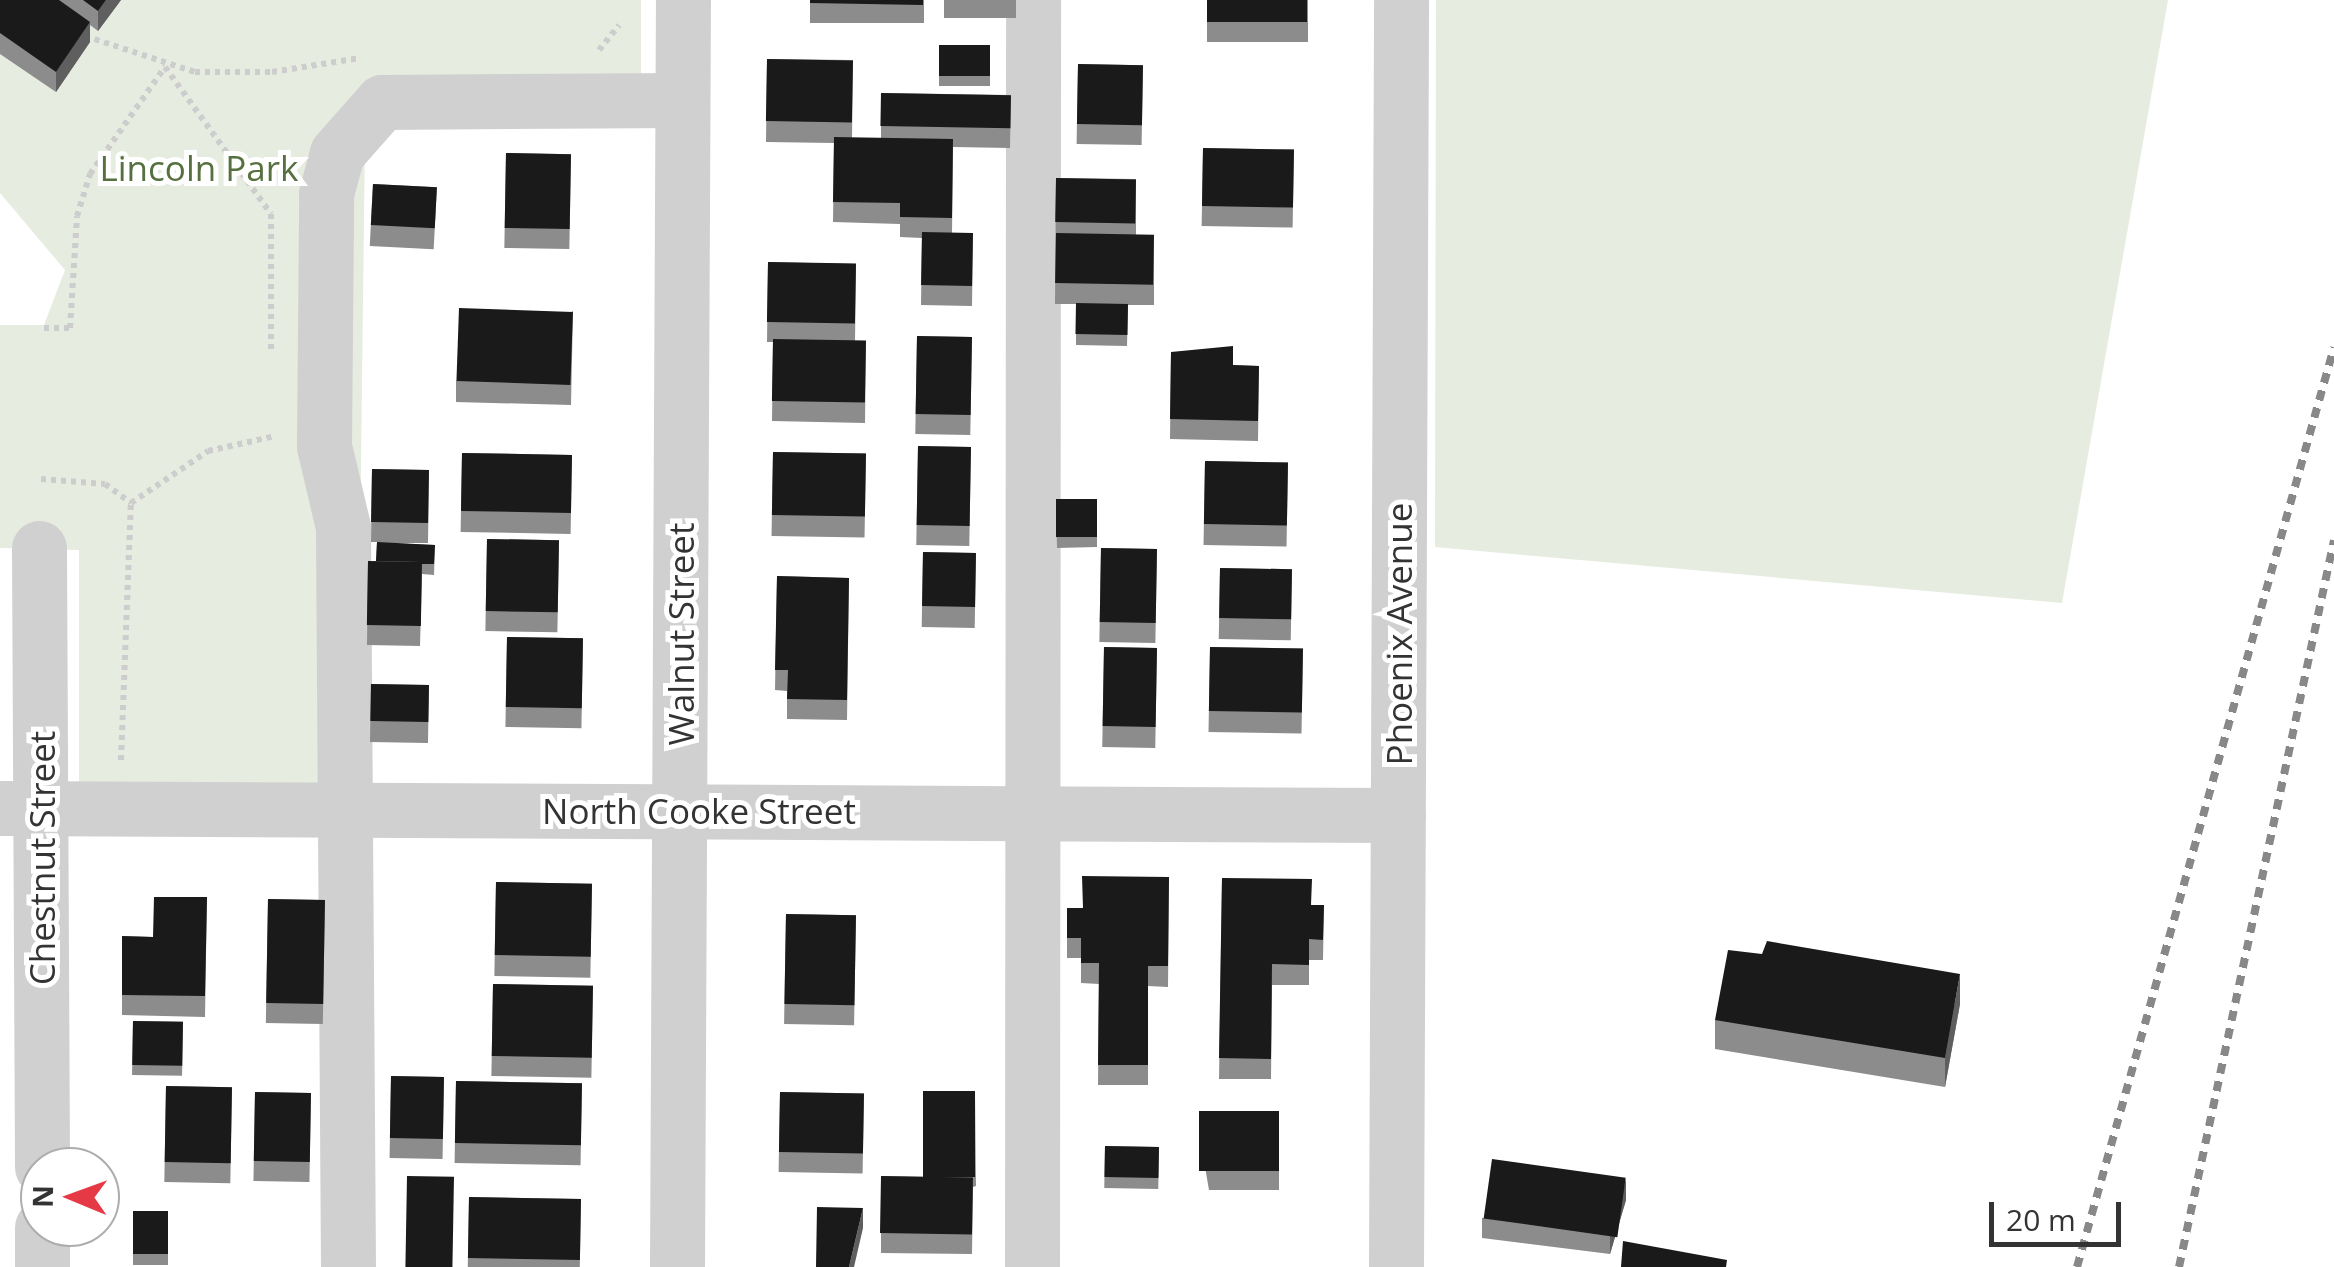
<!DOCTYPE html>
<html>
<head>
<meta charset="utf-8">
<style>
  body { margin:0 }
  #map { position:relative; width:2334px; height:1267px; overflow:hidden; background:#fff; font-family:"Open Sans",sans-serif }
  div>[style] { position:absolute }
  .green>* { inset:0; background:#e6ecdf }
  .path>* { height:6px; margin-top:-3px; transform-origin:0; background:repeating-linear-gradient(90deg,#cdcdcd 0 5px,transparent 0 10px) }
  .minor>* { height:55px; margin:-27.5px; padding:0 27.5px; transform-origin:27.5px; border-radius:27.5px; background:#d0d0d0 }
  .rail>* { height:8px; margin-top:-4px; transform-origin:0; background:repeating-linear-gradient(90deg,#888 0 10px,transparent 0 18px) }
  .wall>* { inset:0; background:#8c8c8c; transform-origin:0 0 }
  .shaded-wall>* { inset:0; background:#5f5f5f }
  .building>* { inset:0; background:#1a1a1a; transform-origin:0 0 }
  span { translate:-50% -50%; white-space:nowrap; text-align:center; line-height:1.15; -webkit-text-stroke:10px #fff; paint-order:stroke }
  .park-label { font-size:35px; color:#56703f }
  .street-label { font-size:35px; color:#333 }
  .north { position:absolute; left:20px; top:1147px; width:100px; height:100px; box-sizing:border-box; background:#fff; border:2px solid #adadad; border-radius:50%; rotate:271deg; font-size:28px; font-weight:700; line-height:40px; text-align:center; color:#333 }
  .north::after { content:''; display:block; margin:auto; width:35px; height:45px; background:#e63946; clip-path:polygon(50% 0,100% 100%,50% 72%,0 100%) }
  .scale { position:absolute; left:1989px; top:1202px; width:132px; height:45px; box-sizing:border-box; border:5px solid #333; border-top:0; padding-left:12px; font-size:30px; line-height:35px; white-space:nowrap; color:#333; -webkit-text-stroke:8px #fff; paint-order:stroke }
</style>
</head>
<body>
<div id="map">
  <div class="green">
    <i style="clip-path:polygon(0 0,641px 0,641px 112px,387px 115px,365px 138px,357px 789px,79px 788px,79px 550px,0 548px,0 325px,44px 325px,65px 270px,0 193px)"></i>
    <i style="clip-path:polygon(1436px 0,2168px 0,2062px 603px,1435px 547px)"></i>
  </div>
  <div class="path">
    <i style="left:85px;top:36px;width:116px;rotate:18.1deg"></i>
    <i style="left:195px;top:72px;width:77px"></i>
    <i style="left:272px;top:72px;width:89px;rotate:-9deg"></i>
    <i style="left:599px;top:50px;width:32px;rotate:-51deg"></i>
    <i style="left:44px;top:328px;width:26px"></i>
    <i style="left:70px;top:328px;width:112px;rotate:-86.4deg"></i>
    <i style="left:77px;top:216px;width:44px;rotate:-72.8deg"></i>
    <i style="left:90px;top:174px;width:131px;rotate:-55deg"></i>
    <i style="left:165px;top:67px;width:181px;rotate:54.2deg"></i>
    <i style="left:271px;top:214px;width:140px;rotate:90deg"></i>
    <i style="left:41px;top:479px;width:64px;rotate:4.5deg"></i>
    <i style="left:105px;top:484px;width:32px;rotate:36deg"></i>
    <i style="left:121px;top:760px;width:257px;rotate:-87.8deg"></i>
    <i style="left:131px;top:503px;width:93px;rotate:-34deg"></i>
    <i style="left:208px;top:451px;width:65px;rotate:-12.5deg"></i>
  </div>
  <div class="minor">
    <i style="left:39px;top:548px;width:619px;rotate:89.72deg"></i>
    <i style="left:0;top:808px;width:1398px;rotate:0.29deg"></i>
    <i style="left:42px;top:1267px;width:40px;rotate:-90deg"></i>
    <i style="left:348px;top:1267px;width:740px;rotate:-90.39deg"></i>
    <i style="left:343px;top:527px;width:83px;rotate:-103.2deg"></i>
    <i style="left:324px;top:446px;width:252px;rotate:-89.5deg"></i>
    <i style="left:326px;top:194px;width:42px;rotate:-75deg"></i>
    <i style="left:337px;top:153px;width:68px;rotate:-48.6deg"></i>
    <i style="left:382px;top:102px;width:300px;rotate:-0.4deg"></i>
    <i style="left:677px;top:1267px;width:1267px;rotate:-89.73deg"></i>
    <i style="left:1032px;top:1267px;width:1267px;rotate:-89.95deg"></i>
    <i style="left:1396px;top:1267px;width:1267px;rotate:-89.77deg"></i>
  </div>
  <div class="rail">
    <i style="left:2077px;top:1267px;width:955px;rotate:-74.39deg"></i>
    <i style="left:2179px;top:1267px;width:743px;rotate:-77.96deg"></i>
  </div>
  <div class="wall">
    <i style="clip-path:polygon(0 0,121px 0,98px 31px,90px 25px,90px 42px,56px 92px,0 54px)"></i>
    <i style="left:810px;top:0;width:114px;height:23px"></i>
    <i style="left:944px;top:0;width:72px;height:18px"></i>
    <i style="left:1207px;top:0;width:101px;height:42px"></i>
    <i style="left:939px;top:45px;width:51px;height:41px"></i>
    <i style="clip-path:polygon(767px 59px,853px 60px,852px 138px,881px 138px,881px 93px,1011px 95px,1010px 148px,953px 147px,952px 233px,973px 233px,972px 306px,921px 305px,922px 238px,900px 237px,900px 224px,833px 222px,834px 143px,766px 142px)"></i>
    <i style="left:1078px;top:64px;width:65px;height:80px;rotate:1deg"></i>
    <i style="left:1203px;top:148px;width:91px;height:78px;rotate:1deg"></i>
    <i style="left:506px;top:153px;width:65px;height:95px;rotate:1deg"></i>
    <i style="clip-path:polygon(1056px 178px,1136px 179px,1136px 235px,1154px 235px,1154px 305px,1128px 305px,1127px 346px,1076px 345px,1076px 304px,1055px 304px)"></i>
    <i style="left:373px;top:184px;width:64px;height:62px;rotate:3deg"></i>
    <i style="clip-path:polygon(768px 262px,856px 264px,855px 341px,866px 341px,865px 423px,772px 421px,773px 342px,767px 342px)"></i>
    <i style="clip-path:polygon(573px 311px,571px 405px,456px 402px,456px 381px)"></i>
    <i style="left:917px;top:336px;width:55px;height:98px;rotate:1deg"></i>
    <i style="clip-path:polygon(1171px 352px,1233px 365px,1259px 366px,1258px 441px,1170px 439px)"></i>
    <i style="left:918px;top:446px;width:53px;height:99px;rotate:1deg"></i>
    <i style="left:773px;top:452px;width:93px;height:84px;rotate:1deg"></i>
    <i style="left:462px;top:453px;width:110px;height:79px;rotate:1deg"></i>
    <i style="left:1205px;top:461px;width:83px;height:84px;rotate:1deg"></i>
    <i style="clip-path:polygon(372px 469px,429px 470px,428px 543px,389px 543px,435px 545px,434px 575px,422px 574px,420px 646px,367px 645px,368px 561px,376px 561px,377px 542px,371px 542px)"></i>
    <i style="clip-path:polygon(1056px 499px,1097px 536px,1097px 547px,1057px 548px)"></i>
    <i style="left:487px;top:539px;width:72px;height:92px;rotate:1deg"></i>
    <i style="left:1101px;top:548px;width:56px;height:94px;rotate:1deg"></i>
    <i style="left:923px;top:552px;width:53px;height:75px;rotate:1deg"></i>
    <i style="left:1220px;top:568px;width:72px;height:71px;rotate:1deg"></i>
    <i style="clip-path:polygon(777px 576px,849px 578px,847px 720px,787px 719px,787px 691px,775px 690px)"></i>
    <i style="left:507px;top:637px;width:76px;height:90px;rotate:1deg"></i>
    <i style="left:1104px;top:647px;width:53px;height:100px;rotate:1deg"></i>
    <i style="left:1210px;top:647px;width:93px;height:85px;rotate:1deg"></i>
    <i style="left:371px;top:684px;width:58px;height:58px;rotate:1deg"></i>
    <i style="clip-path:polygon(1169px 877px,1168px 987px,1148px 986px,1148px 1085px,1098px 1085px,1099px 984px,1081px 983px,1081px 958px,1067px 958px,1067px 908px,1082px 908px)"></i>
    <i style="clip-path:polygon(1222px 878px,1312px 905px,1324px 905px,1323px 960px,1309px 960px,1309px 985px,1272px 985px,1271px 1079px,1219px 1079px)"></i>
    <i style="left:496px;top:882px;width:96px;height:94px;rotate:1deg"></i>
    <i style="clip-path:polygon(207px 897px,205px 1017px,122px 1015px,122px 936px,153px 937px)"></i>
    <i style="left:268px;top:899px;width:57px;height:124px;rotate:1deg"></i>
    <i style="left:786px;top:914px;width:70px;height:110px;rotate:1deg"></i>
    <i style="left:493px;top:984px;width:100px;height:92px;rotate:1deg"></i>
    <i style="clip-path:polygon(1960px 1004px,1945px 1087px,1715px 1049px,1715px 1020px)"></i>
    <i style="left:133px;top:1021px;width:50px;height:54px;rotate:1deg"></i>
    <i style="left:391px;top:1076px;width:53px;height:82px;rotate:1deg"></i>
    <i style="left:456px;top:1081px;width:126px;height:82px;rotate:1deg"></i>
    <i style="left:166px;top:1086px;width:66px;height:96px;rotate:1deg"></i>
    <i style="clip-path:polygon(975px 1091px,976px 1186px,973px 1187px,972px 1254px,881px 1253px,881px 1176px,923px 1177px)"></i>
    <i style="left:255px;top:1092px;width:56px;height:89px;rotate:1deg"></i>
    <i style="left:780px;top:1092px;width:84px;height:80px;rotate:1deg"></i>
    <i style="clip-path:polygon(1199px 1111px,1279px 1111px,1279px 1190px,1209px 1190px,1199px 1132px)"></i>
    <i style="left:1105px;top:1146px;width:54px;height:42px;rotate:1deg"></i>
    <i style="left:469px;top:1197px;width:112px;height:70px;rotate:1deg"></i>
    <i style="clip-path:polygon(1626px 1200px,1610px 1254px,1482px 1238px,1482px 1218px)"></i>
    <i style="left:133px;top:1211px;width:35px;height:54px"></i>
  </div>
  <div class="shaded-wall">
    <i style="clip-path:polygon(106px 0,121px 0,98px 31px,98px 11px)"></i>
    <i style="clip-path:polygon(90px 22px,90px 42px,56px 92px,56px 72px)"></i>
    <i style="clip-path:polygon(1960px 974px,1960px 1004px,1945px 1087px,1945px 1058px)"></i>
    <i style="clip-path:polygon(1626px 1179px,1626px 1200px,1610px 1254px,1610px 1234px)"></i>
    <i style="clip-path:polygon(863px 1208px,863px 1228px,854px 1267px,849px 1267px)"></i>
  </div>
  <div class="building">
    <i style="clip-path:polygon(0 0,59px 0,90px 22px,56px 72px,0 33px)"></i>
    <i style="clip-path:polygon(83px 0,106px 0,98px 11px)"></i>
    <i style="clip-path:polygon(810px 0,923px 0,923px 5px,810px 3px)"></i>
    <i style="left:1207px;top:0;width:100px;height:22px"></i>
    <i style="left:939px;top:45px;width:51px;height:31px"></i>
    <i style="left:767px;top:59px;width:86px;height:62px;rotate:1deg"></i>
    <i style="left:1078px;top:64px;width:65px;height:60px;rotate:1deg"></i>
    <i style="left:881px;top:93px;width:130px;height:33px;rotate:1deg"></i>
    <i style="clip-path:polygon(834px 137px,953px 139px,952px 218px,900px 217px,900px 203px,833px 202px)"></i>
    <i style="left:1203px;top:148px;width:91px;height:58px;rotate:1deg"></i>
    <i style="left:506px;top:153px;width:65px;height:75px;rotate:1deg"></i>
    <i style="left:1056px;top:178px;width:80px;height:44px;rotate:1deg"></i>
    <i style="left:373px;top:184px;width:64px;height:41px;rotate:3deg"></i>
    <i style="left:922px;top:232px;width:51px;height:53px;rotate:1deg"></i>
    <i style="left:1056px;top:233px;width:98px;height:50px;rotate:1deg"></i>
    <i style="left:768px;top:262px;width:88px;height:60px;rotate:1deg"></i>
    <i style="left:1076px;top:303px;width:52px;height:31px;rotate:1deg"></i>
    <i style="left:459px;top:308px;width:114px;height:73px;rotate:2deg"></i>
    <i style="left:917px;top:336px;width:55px;height:78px;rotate:1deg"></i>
    <i style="left:773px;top:339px;width:93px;height:62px;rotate:1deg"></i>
    <i style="clip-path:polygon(1233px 346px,1233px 365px,1259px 366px,1258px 421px,1170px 419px,1171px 352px)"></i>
    <i style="left:918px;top:446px;width:53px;height:79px;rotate:1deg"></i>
    <i style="left:773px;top:452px;width:93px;height:63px;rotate:1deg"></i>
    <i style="left:462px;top:453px;width:110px;height:58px;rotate:1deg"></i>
    <i style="left:1205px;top:461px;width:83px;height:63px;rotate:1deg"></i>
    <i style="left:372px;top:469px;width:57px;height:53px;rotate:1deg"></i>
    <i style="left:1056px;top:499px;width:41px;height:38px"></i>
    <i style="left:487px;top:539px;width:72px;height:72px;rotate:1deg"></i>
    <i style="clip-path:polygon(377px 542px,435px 545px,434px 564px,422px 564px,422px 562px,376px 561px)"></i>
    <i style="left:1101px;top:548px;width:56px;height:74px;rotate:1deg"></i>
    <i style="left:923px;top:552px;width:53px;height:54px;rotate:1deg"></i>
    <i style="left:368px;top:561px;width:54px;height:64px;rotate:1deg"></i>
    <i style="left:1220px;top:568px;width:72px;height:50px;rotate:1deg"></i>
    <i style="clip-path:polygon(777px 576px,849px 578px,847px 700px,787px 699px,788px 670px,775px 670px)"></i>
    <i style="left:507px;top:637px;width:76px;height:70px;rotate:1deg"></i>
    <i style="left:1104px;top:647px;width:53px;height:79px;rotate:1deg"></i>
    <i style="left:1210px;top:647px;width:93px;height:64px;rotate:1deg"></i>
    <i style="left:371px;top:684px;width:58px;height:37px;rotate:1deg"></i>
    <i style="clip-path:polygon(1082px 876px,1169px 877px,1168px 966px,1148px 966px,1148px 1065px,1098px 1065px,1099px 963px,1081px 963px,1081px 938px,1067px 938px,1067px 908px,1083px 908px)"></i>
    <i style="clip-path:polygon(1222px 878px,1312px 879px,1311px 905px,1324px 905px,1323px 940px,1309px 939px,1309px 965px,1272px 964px,1271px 1059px,1219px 1058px)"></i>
    <i style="left:496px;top:882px;width:96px;height:73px;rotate:1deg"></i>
    <i style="clip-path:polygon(154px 897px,207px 897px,205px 996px,122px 995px,122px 936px,153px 937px)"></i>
    <i style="left:268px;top:899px;width:57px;height:104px;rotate:1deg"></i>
    <i style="left:786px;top:914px;width:70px;height:90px;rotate:1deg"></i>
    <i style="clip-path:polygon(1767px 941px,1960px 974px,1945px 1058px,1715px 1020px,1728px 950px,1762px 954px)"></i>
    <i style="left:493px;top:984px;width:100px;height:72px;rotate:1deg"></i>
    <i style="left:133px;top:1021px;width:50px;height:44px;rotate:1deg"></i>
    <i style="left:391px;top:1076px;width:53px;height:62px;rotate:1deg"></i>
    <i style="left:456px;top:1081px;width:126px;height:62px;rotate:1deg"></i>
    <i style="left:166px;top:1086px;width:66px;height:76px;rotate:1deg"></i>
    <i style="left:923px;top:1091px;width:52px;height:86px"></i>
    <i style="left:255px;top:1092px;width:56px;height:69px;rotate:1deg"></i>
    <i style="left:780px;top:1092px;width:84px;height:60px;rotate:1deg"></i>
    <i style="left:1199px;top:1111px;width:80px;height:60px"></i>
    <i style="left:1105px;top:1146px;width:54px;height:31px;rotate:1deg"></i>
    <i style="left:1492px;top:1159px;width:135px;height:60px;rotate:8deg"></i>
    <i style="left:407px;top:1176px;width:47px;height:91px;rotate:1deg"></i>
    <i style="left:881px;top:1176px;width:92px;height:57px;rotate:1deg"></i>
    <i style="left:469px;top:1197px;width:112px;height:61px;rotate:1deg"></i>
    <i style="clip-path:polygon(817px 1207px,863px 1208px,849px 1267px,816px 1267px)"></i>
    <i style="left:133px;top:1211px;width:35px;height:43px"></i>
    <i style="clip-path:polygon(1623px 1241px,1727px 1260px,1726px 1267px,1621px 1267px)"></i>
  </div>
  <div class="park-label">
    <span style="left:199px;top:168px">Lincoln Park</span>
  </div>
  <div class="street-label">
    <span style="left:681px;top:634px;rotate:-90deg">Walnut Street</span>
    <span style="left:1399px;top:634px;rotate:-90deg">Phoenix Avenue</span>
    <span style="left:699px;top:811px">North Cooke Street</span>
    <span style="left:42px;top:858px;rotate:-90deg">Chestnut Street</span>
  </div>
  <div class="north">N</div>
  <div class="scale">20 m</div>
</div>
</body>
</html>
